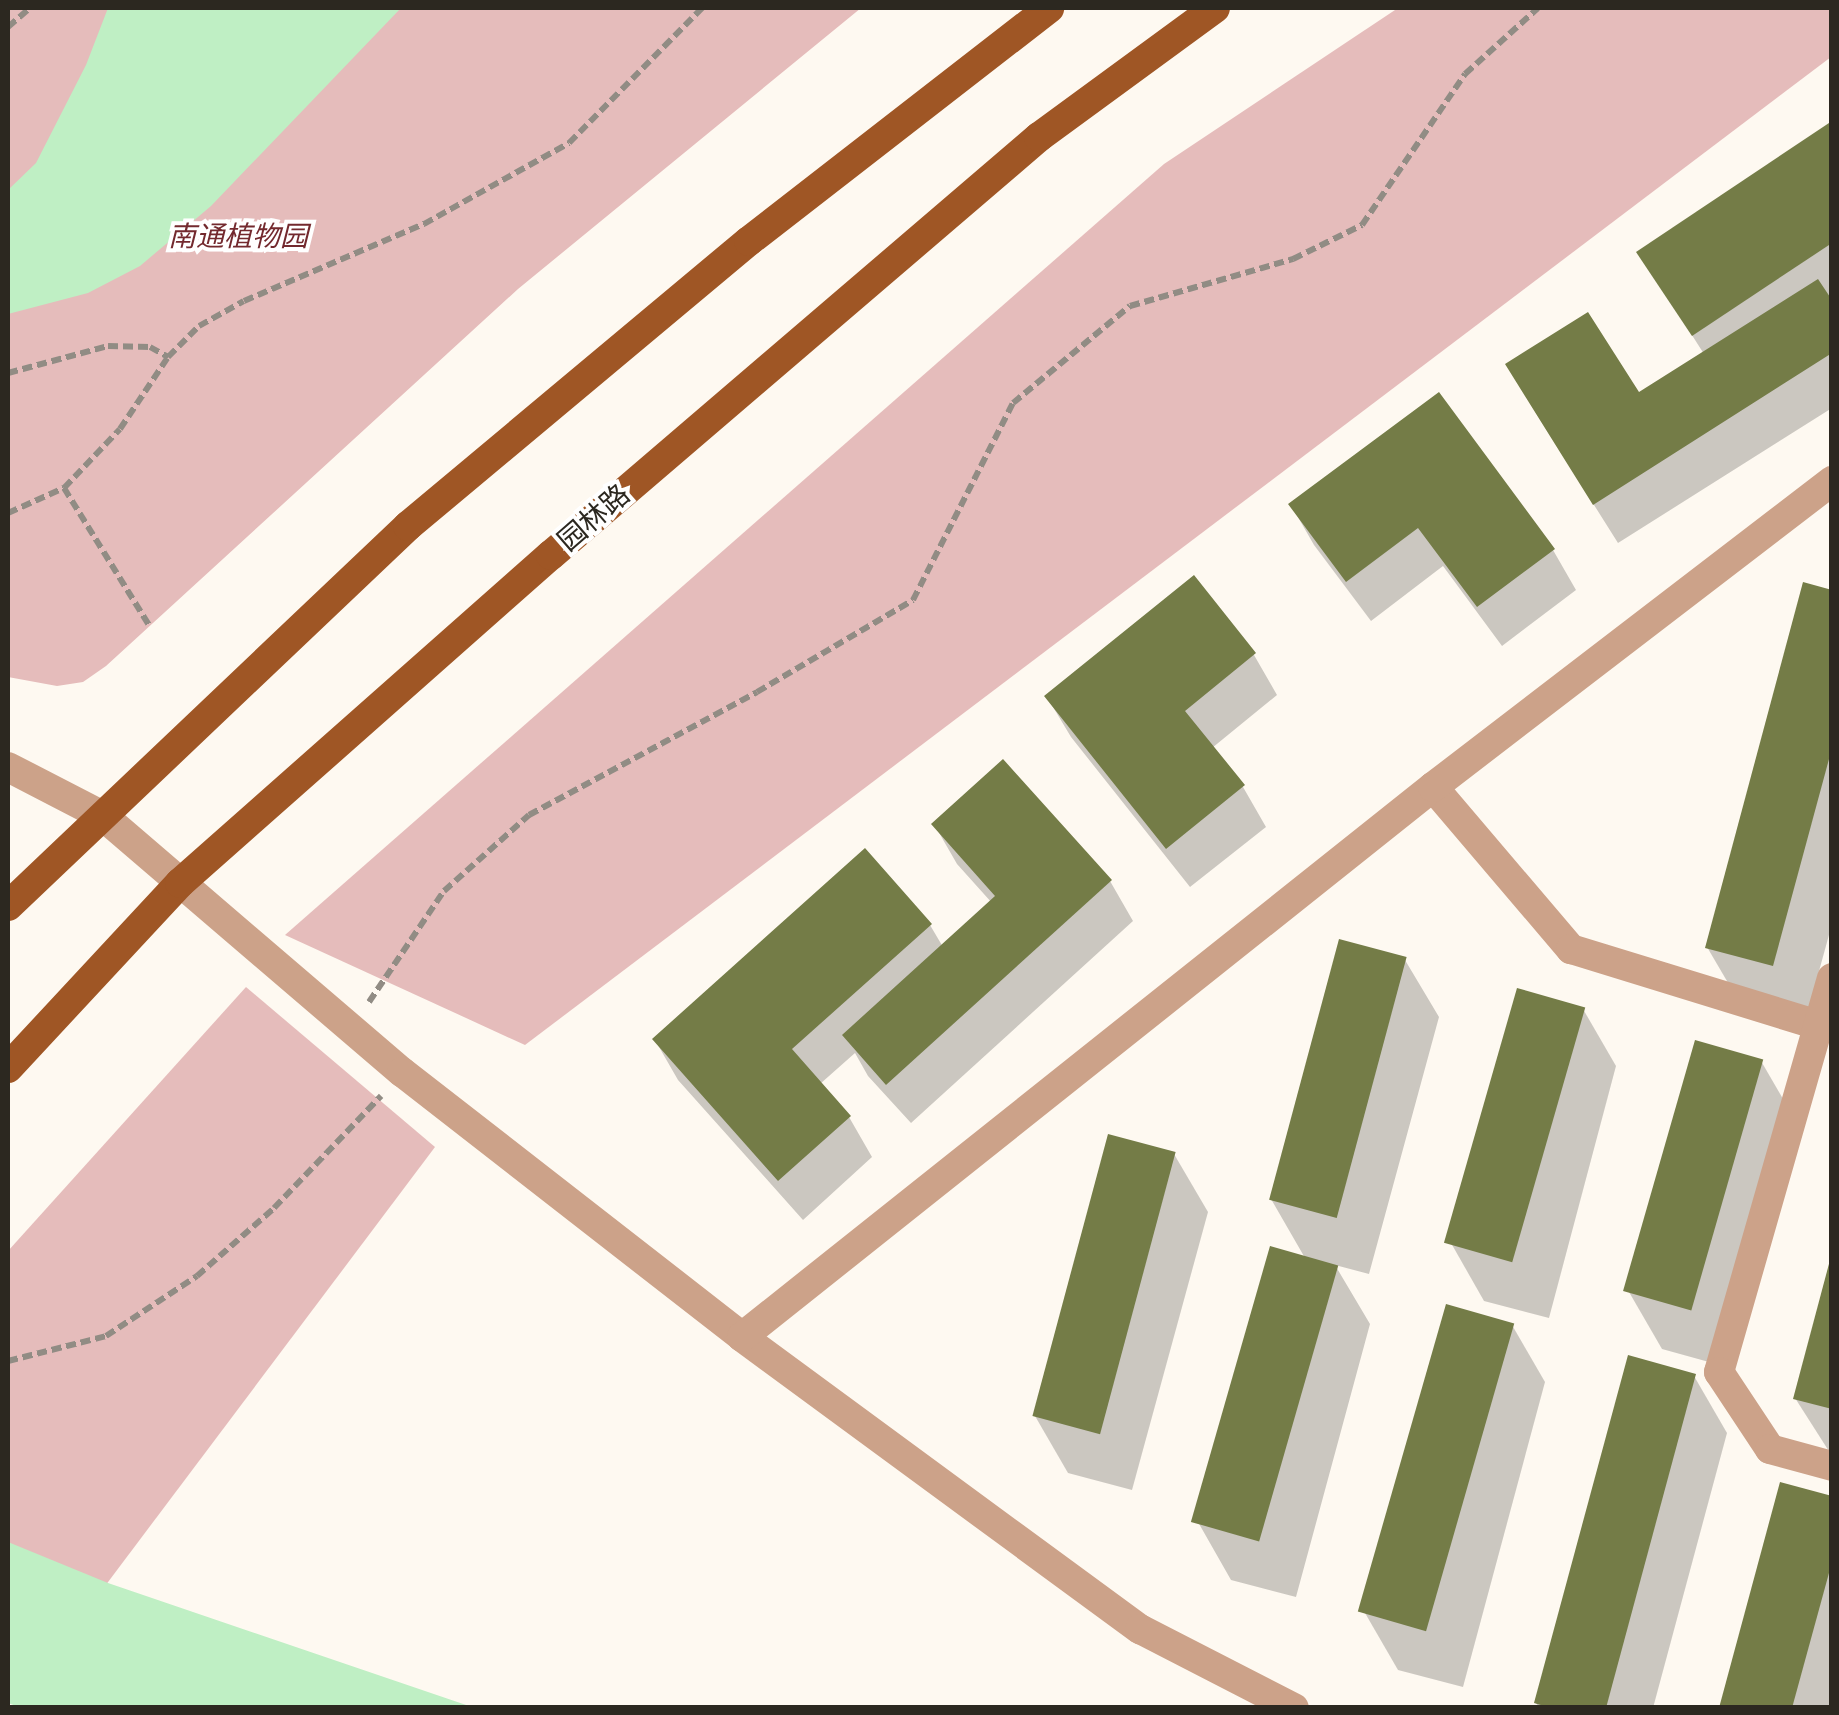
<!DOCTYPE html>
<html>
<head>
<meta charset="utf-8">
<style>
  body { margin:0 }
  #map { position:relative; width:1839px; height:1715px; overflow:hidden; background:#fef9f1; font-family:"Crimson Pro","Noto Sans SC",serif }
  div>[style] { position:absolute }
  .green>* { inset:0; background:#e5bcbb }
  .water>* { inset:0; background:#bfefc4 }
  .shadow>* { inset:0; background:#0003 }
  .building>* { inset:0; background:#747c47; transform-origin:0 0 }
  .path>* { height:6px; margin-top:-3px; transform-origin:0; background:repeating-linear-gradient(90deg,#918c84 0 10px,transparent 0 15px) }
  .minor>* { height:30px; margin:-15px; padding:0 15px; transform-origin:15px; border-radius:15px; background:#cca289 }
  .major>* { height:30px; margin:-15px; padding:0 15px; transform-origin:15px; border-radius:15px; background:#9f5625 }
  span { translate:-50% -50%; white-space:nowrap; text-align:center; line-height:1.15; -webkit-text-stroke:8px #fff; paint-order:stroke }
  .park-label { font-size:28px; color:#73292e; font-style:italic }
  .street-label { font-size:28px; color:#2c2820 }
  .frame { position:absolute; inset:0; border:10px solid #2c2820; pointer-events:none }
</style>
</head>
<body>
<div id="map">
  <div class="green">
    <i style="clip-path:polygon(8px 8px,861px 8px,518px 289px,106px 666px,83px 682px,57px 686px,8px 677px)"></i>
    <i style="clip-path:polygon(1398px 8px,1831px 8px,1831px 57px,525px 1045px,285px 935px,1164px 164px)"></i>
    <i style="clip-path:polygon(246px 987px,435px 1147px,84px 1614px,8px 1581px,8px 1251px)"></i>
  </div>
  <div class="water">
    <i style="clip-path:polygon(108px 8px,401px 8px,211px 206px,140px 266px,88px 293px,8px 314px,8px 190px,36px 163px,86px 65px)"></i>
    <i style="clip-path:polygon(8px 1542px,108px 1583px,472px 1707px,19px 1707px,8px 1703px)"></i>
  </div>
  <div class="shadow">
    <i style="clip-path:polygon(1832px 124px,1832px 408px,1618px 543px,1531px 405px,1638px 396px,1704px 354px,1639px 252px)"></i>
    <i style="clip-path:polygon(1291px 505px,1553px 550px,1576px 590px,1502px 646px,1443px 566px,1371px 621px,1314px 545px)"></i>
    <i style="clip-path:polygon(1194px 579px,1254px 655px,1277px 695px,1212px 748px,1243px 787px,1266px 827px,1190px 887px,1071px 737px,1047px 697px)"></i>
    <i style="clip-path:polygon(1832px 592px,1832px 924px,1805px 1022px,1741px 1005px,1707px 947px)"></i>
    <i style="clip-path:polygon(934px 824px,1110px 881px,1133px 921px,911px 1123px,868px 1076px,855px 1053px,820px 1084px,849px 1117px,872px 1157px,803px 1220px,678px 1080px,655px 1040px,930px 925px,943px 947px,992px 903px,957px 864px)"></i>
    <i style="clip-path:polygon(1405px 960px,1439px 1017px,1369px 1274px,1335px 1265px,1370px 1324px,1296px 1597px,1231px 1580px,1198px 1522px,1305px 1258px,1271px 1199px)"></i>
    <i style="clip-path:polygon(1583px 1009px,1616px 1066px,1549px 1318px,1484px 1301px,1451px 1243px)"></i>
    <i style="clip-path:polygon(1761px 1061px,1794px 1118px,1727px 1367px,1662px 1349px,1629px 1292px)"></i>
    <i style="clip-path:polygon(1174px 1154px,1208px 1212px,1132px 1490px,1068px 1473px,1035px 1416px)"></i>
    <i style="clip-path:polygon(1832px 1265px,1832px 1456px,1795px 1398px)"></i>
    <i style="clip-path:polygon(1512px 1325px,1545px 1382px,1463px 1687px,1398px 1670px,1365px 1613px)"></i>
    <i style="clip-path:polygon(1694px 1376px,1727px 1433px,1653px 1708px,1539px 1708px,1536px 1703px)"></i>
    <i style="clip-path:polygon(1832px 1499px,1832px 1708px,1722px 1708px)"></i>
  </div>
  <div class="building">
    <i style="clip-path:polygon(1832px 121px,1832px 243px,1692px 336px,1636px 252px)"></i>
    <i style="clip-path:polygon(1818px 279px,1832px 300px,1832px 353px,1593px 505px,1505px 364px,1588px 312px,1639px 392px)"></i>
    <i style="clip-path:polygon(1439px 392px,1555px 549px,1477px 607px,1418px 528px,1346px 582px,1288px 504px)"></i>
    <i style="clip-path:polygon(1194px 575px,1256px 653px,1185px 711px,1245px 785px,1166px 849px,1044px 696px)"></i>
    <i style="clip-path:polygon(1803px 582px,1832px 590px,1832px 748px,1773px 966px,1705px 948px)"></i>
    <i style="clip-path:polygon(1003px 759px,1112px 880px,886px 1085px,842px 1035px,995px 896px,931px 824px)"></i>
    <i style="clip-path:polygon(865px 848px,932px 924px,792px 1049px,851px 1116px,778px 1181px,652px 1039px)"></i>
    <i style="left:1339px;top:939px;width:70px;height:270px;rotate:15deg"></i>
    <i style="left:1517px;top:988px;width:71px;height:265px;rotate:16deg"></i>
    <i style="left:1695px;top:1040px;width:71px;height:261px;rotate:16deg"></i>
    <i style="left:1108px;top:1134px;width:70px;height:292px;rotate:15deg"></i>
    <i style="left:1270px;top:1246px;width:71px;height:287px;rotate:16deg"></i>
    <i style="clip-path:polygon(1830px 1260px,1832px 1260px,1832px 1409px,1793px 1399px)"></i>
    <i style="left:1446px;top:1304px;width:71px;height:320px;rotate:16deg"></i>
    <i style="clip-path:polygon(1628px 1355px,1696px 1374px,1606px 1708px,1551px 1708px,1534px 1703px)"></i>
    <i style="clip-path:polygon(1780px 1482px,1832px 1496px,1832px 1562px,1792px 1708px,1719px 1708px)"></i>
  </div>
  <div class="path">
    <i style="left:8px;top:27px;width:29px;rotate:-41deg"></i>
    <i style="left:8px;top:373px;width:104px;rotate:-15.1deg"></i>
    <i style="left:108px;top:346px;width:42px;rotate:1.4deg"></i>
    <i style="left:150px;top:347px;width:21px;rotate:29deg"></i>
    <i style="left:64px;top:488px;width:161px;rotate:58.2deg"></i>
    <i style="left:8px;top:513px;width:61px;rotate:-24.1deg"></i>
    <i style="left:64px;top:488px;width:81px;rotate:-46.5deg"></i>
    <i style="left:120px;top:429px;width:87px;rotate:-56.3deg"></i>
    <i style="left:168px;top:357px;width:44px;rotate:-45deg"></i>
    <i style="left:199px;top:326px;width:51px;rotate:-29.1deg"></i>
    <i style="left:244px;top:301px;width:196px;rotate:-23.2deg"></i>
    <i style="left:424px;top:224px;width:166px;rotate:-29.2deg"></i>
    <i style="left:569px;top:143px;width:190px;rotate:-45.4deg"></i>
    <i style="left:369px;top:1002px;width:134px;rotate:-56deg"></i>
    <i style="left:444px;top:891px;width:114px;rotate:-41.8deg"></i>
    <i style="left:529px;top:815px;width:259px;rotate:-28.3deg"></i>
    <i style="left:757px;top:692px;width:181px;rotate:-30.5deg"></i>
    <i style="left:913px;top:600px;width:221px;rotate:-63.1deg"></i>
    <i style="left:1013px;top:403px;width:152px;rotate:-39.7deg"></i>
    <i style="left:1130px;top:306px;width:170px;rotate:-16.1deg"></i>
    <i style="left:1293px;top:259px;width:77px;rotate:-26.2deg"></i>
    <i style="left:1362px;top:225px;width:183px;rotate:-55.7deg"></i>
    <i style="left:1465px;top:74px;width:98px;rotate:-42.1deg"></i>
    <i style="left:8px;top:1361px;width:101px;rotate:-14.3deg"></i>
    <i style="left:106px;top:1336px;width:109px;rotate:-33.4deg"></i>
    <i style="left:197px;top:1276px;width:103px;rotate:-41.4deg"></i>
    <i style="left:274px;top:1208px;width:155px;rotate:-46.3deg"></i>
  </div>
  <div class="minor">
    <i style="left:8px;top:767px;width:107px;rotate:27.3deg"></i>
    <i style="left:103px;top:816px;width:394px;rotate:40.6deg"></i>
    <i style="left:402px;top:1072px;width:431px;rotate:37.9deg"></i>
    <i style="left:742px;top:1337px;width:494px;rotate:36.3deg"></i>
    <i style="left:1140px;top:1629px;width:173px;rotate:27.2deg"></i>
    <i style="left:1433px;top:787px;width:213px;rotate:49.6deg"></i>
    <i style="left:1571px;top:949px;width:258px;rotate:17.1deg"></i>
    <i style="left:1832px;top:978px;width:410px;rotate:106deg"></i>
    <i style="left:1719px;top:1372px;width:92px;rotate:56.5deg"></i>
    <i style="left:1770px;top:1449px;width:64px;rotate:15.3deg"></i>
    <i style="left:742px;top:1337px;width:883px;rotate:-38.52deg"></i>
    <i style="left:1433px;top:787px;width:503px;rotate:-37.49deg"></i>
  </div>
  <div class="major">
    <i style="left:8px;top:906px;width:552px;rotate:-43.53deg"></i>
    <i style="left:408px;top:526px;width:444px;rotate:-39.9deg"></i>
    <i style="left:749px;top:241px;width:380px;rotate:-37.8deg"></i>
    <i style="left:8px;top:1068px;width:253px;rotate:-47.1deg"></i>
    <i style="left:180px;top:883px;width:495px;rotate:-41.5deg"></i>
    <i style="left:551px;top:555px;width:643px;rotate:-40.58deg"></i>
    <i style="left:1039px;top:137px;width:218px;rotate:-36.2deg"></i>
  </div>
  <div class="park-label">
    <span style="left:238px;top:237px">南通植物园</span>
  </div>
  <div class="street-label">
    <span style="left:594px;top:518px;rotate:-41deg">园林路</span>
  </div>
  <div class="frame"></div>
</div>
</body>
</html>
